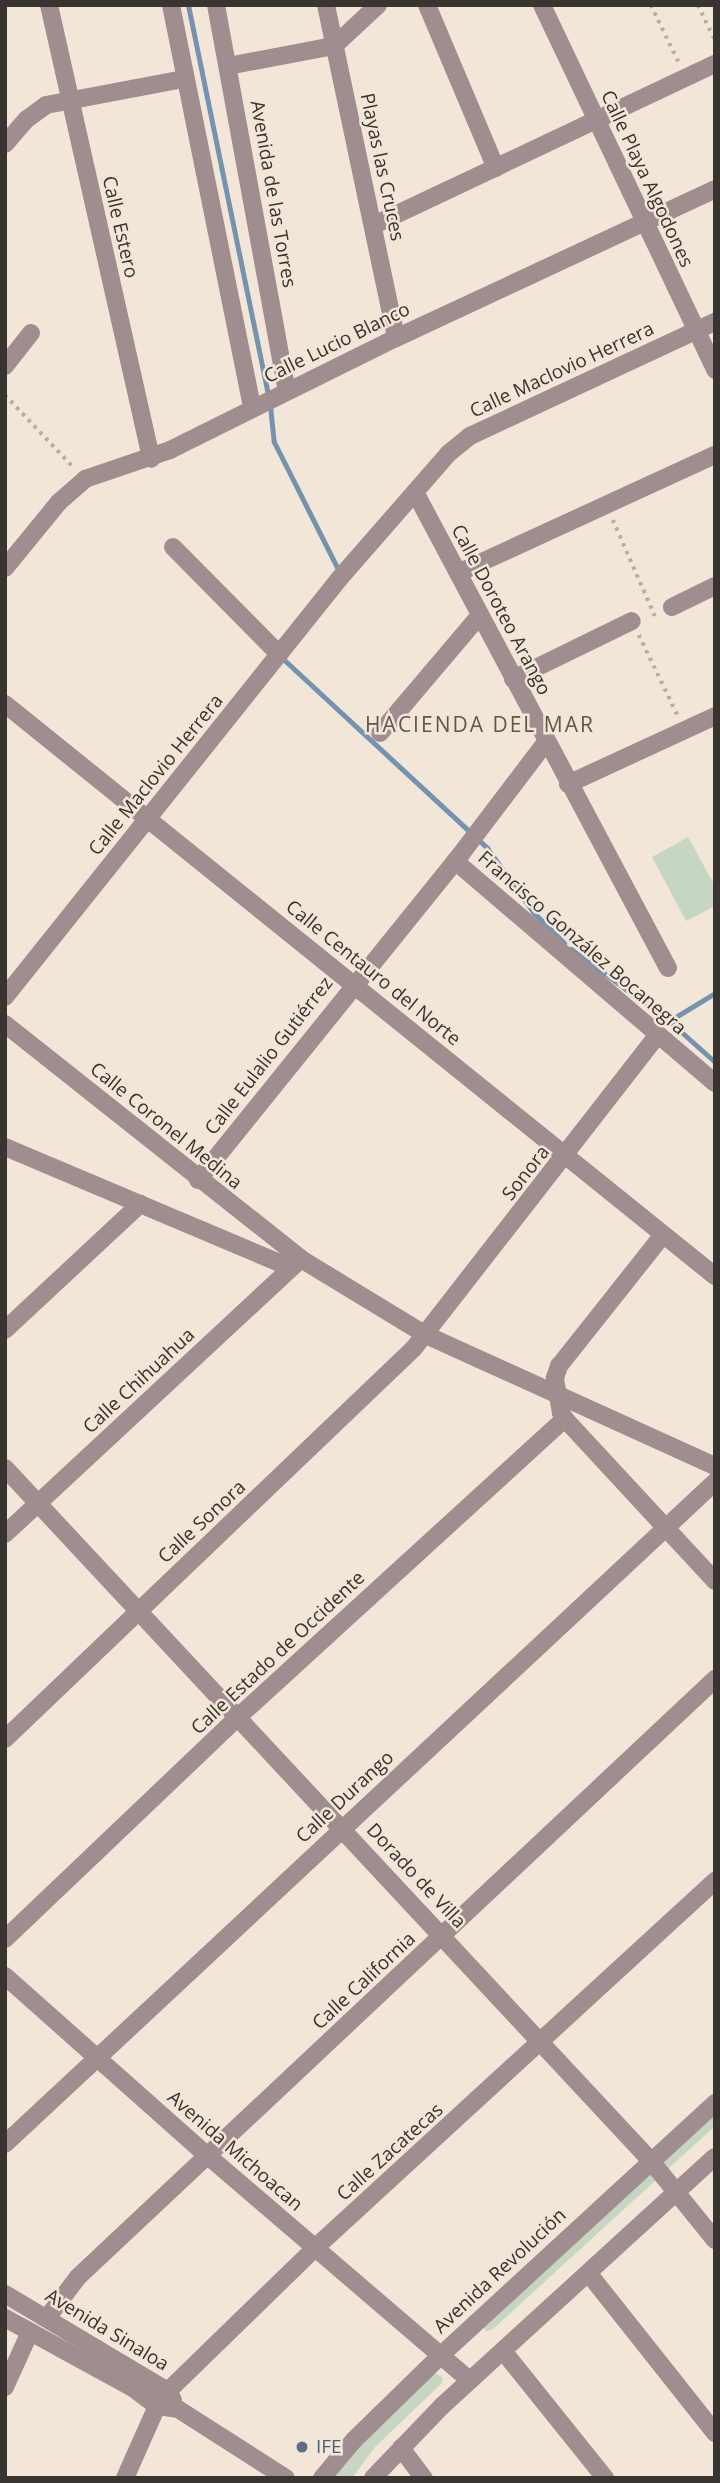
<!DOCTYPE html>
<html>
<head>
<meta charset="utf-8">
<style>
  body { margin:0 }
  #map { position:relative; width:720px; height:2483px; overflow:hidden; background:#f1e6d8; font-family:"Open Sans",sans-serif }
  div>[style] { position:absolute }
  .green>* { inset:0; background:#c6d6c2 }
  .stream>* { height:5px; margin:-2.5px; padding:0 2.5px; transform-origin:2.5px; border-radius:2.5px; background:#7593af }
  .path>* { height:3.5px; margin-top:-1.75px; transform-origin:0; background:repeating-linear-gradient(90deg,#b8afa4 0 3.5px,transparent 0 8.5px) }
  .minor>* { height:18px; margin:-9px; padding:0 9px; transform-origin:9px; border-radius:9px; background:#a08d90 }
  .dots>* { width:19px; height:19px; translate:-50% -50%; box-sizing:border-box; border:4px solid #f1e6d8; border-radius:50% }
  span { translate:-50% -50%; white-space:nowrap; text-align:center; line-height:1.15; -webkit-text-stroke:5px #f1e6d8; paint-order:stroke }
  .street-label { font-size:19px; color:#39342f }
  .service-label { font-size:19px; color:#4e5e75 }
  .left { translate:0 -50%; text-align:left }
  .neighbourhood-label { font-size:21px; color:#60564b; letter-spacing:2px }
  .frame { position:absolute; inset:0; border:7px solid #39342f; pointer-events:none }
</style>
</head>
<body>
<div id="map">
  <div class="green">
    <i style="clip-path:polygon(688px 837px,715px 886px,715px 906px,686px 921px,652px 857px)"></i>
    <i style="clip-path:polygon(715px 2115px,715px 2126px,493px 2329px,486px 2331px,483px 2326px)"></i>
    <i style="clip-path:polygon(435px 2373px,443px 2378px,441px 2384px,375px 2447px,352px 2478px,329px 2478px,351px 2450px)"></i>
  </div>
  <div class="stream">
    <i style="left:188px;top:5px;width:399px;rotate:78.4deg"></i>
    <i style="left:270px;top:406px;width:36px;rotate:84deg"></i>
    <i style="left:274px;top:442px;width:147px;rotate:63.3deg"></i>
    <i style="left:281px;top:657px;width:281px;rotate:42.8deg"></i>
    <i style="left:487px;top:848px;width:79px;rotate:54.3deg"></i>
    <i style="left:533px;top:912px;width:44px;rotate:45deg"></i>
    <i style="left:571px;top:949px;width:122px;rotate:36.3deg"></i>
    <i style="left:669px;top:1021px;width:54px;rotate:-31.3deg"></i>
    <i style="left:669px;top:1021px;width:62px;rotate:41.7deg"></i>
  </div>
  <div class="path">
    <i style="left:651px;top:5px;width:64px;rotate:64.2deg"></i>
    <i style="left:698px;top:5px;width:39px;rotate:64deg"></i>
    <i style="left:5px;top:395px;width:99px;rotate:46.6deg"></i>
    <i style="left:613px;top:520px;width:105px;rotate:66.4deg"></i>
    <i style="left:639px;top:635px;width:90px;rotate:64.3deg"></i>
  </div>
  <div class="minor">
    <i style="left:49px;top:5px;width:465px;rotate:77.3deg"></i>
    <i style="left:171px;top:5px;width:410px;rotate:78.6deg"></i>
    <i style="left:216px;top:5px;width:391px;rotate:79.6deg"></i>
    <i style="left:326px;top:5px;width:340px;rotate:78.1deg"></i>
    <i style="left:427px;top:5px;width:177px;rotate:67.1deg"></i>
    <i style="left:542px;top:5px;width:404px;rotate:64.6deg"></i>
    <i style="left:228px;top:66px;width:108px;rotate:-10.7deg"></i>
    <i style="left:334px;top:46px;width:60px;rotate:-43deg"></i>
    <i style="left:5px;top:144px;width:33px;rotate:-49deg"></i>
    <i style="left:27px;top:119px;width:24px;rotate:-36deg"></i>
    <i style="left:46px;top:105px;width:140px;rotate:-10.7deg"></i>
    <i style="left:374px;top:225px;width:377px;rotate:-25.3deg"></i>
    <i style="left:5px;top:366px;width:42px;rotate:-51.8deg"></i>
    <i style="left:415px;top:492px;width:539px;rotate:62.01deg"></i>
    <i style="left:173px;top:547px;width:151px;rotate:45.3deg"></i>
    <i style="left:5px;top:568px;width:85px;rotate:-50.7deg"></i>
    <i style="left:59px;top:502px;width:35px;rotate:-41deg"></i>
    <i style="left:85px;top:479px;width:90px;rotate:-18.8deg"></i>
    <i style="left:170px;top:450px;width:252px;rotate:-26.4deg"></i>
    <i style="left:396px;top:338px;width:352px;rotate:-25deg"></i>
    <i style="left:458px;top:573px;width:283px;rotate:-24.7deg"></i>
    <i style="left:672px;top:607px;width:48px;rotate:-26deg"></i>
    <i style="left:513px;top:679px;width:132px;rotate:-26deg"></i>
    <i style="left:5px;top:704px;width:912px;rotate:38.86deg"></i>
    <i style="left:380px;top:733px;width:155px;rotate:-49.7deg"></i>
    <i style="left:568px;top:784px;width:162px;rotate:-24.8deg"></i>
    <i style="left:455px;top:861px;width:342px;rotate:40.5deg"></i>
    <i style="left:5px;top:997px;width:535px;rotate:-51.37deg"></i>
    <i style="left:339px;top:579px;width:167px;rotate:-48.9deg"></i>
    <i style="left:449px;top:453px;width:27px;rotate:-39deg"></i>
    <i style="left:470px;top:436px;width:270px;rotate:-25deg"></i>
    <i style="left:5px;top:1024px;width:378px;rotate:38.4deg"></i>
    <i style="left:301px;top:1259px;width:146px;rotate:31.3deg"></i>
    <i style="left:426px;top:1335px;width:317px;rotate:24.4deg"></i>
    <i style="left:5px;top:1147px;width:311px;rotate:22.9deg"></i>
    <i style="left:198px;top:1180px;width:419px;rotate:-51.1deg"></i>
    <i style="left:461px;top:854px;width:141px;rotate:-52.8deg"></i>
    <i style="left:5px;top:1330px;width:185px;rotate:-43deg"></i>
    <i style="left:565px;top:1419px;width:221px;rotate:47.2deg"></i>
    <i style="left:5px;top:1468px;width:947px;rotate:47.01deg"></i>
    <i style="left:651px;top:2161px;width:102px;rotate:51deg"></i>
    <i style="left:5px;top:1534px;width:404px;rotate:-42.9deg"></i>
    <i style="left:5px;top:1739px;width:566px;rotate:-43.71deg"></i>
    <i style="left:414px;top:1348px;width:395px;rotate:-52.1deg"></i>
    <i style="left:5px;top:1939px;width:320px;rotate:-43.6deg"></i>
    <i style="left:237px;top:1718px;width:444px;rotate:-42.4deg"></i>
    <i style="left:565px;top:1419px;width:7px;rotate:-124deg"></i>
    <i style="left:561px;top:1413px;width:36px;rotate:-100deg"></i>
    <i style="left:555px;top:1378px;width:13px;rotate:-72deg"></i>
    <i style="left:559px;top:1366px;width:167px;rotate:-51.6deg"></i>
    <i style="left:5px;top:1976px;width:271px;rotate:41.6deg"></i>
    <i style="left:208px;top:2156px;width:344px;rotate:40.6deg"></i>
    <i style="left:5px;top:2144px;width:971px;rotate:-43deg"></i>
    <i style="left:589px;top:2274px;width:203px;rotate:51.6deg"></i>
    <i style="left:5px;top:2294px;width:190px;rotate:30.8deg"></i>
    <i style="left:168px;top:2391px;width:10px;rotate:61deg"></i>
    <i style="left:5px;top:2318px;width:146px;rotate:28.7deg"></i>
    <i style="left:133px;top:2388px;width:30px;rotate:37deg"></i>
    <i style="left:157px;top:2406px;width:21px;rotate:8deg"></i>
    <i style="left:178px;top:2409px;width:128px;rotate:32.6deg"></i>
    <i style="left:47px;top:2318px;width:51px;rotate:-52.9deg"></i>
    <i style="left:78px;top:2277px;width:874px;rotate:-43.19deg"></i>
    <i style="left:503px;top:2351px;width:163px;rotate:51.2deg"></i>
    <i style="left:5px;top:2387px;width:60px;rotate:-65.6deg"></i>
    <i style="left:401px;top:2448px;width:38px;rotate:53deg"></i>
    <i style="left:125px;top:2478px;width:79px;rotate:-66deg"></i>
    <i style="left:157px;top:2406px;width:19px;rotate:-54deg"></i>
    <i style="left:168px;top:2391px;width:205px;rotate:-44.2deg"></i>
    <i style="left:315px;top:2248px;width:543px;rotate:-42.54deg"></i>
    <i style="left:322px;top:2478px;width:50px;rotate:-49.9deg"></i>
    <i style="left:354px;top:2440px;width:120px;rotate:-44.3deg"></i>
    <i style="left:440px;top:2356px;width:374px;rotate:-42.6deg"></i>
    <i style="left:373px;top:2478px;width:100px;rotate:-46.2deg"></i>
    <i style="left:442px;top:2406px;width:369px;rotate:-42.4deg"></i>
  </div>
  <div class="dots">
    <i style="left:302px;top:2447px;background:#5c6f8a"></i>
  </div>
  <div class="street-label">
    <span style="left:382px;top:167px;rotate:78deg">Playas las Cruces</span>
    <span style="left:647px;top:179px;rotate:65deg">Calle Playa Algodones</span>
    <span style="left:273px;top:194px;rotate:80deg">Avenida de las Torres</span>
    <span style="left:120px;top:227px;rotate:77deg">Calle Estero</span>
    <span style="left:337px;top:343px;rotate:-26deg">Calle Lucio Blanco</span>
    <span style="left:562px;top:370px;rotate:-25deg">Calle Maclovio Herrera</span>
    <span style="left:501px;top:610px;rotate:62deg">Calle Doroteo Arango</span>
    <span style="left:156px;top:775px;rotate:-51deg">Calle Maclovio Herrera</span>
    <span style="left:582px;top:943px;rotate:41deg">Francisco González Bocanegra</span>
    <span style="left:373px;top:973px;rotate:39deg">Calle Centauro del Norte</span>
    <span style="left:269px;top:1056px;rotate:-52deg">Calle Eulalio Gutiérrez</span>
    <span style="left:166px;top:1126px;rotate:39deg">Calle Coronel Medina</span>
    <span style="left:526px;top:1173px;rotate:-52deg">Sonora</span>
    <span style="left:139px;top:1381px;rotate:-43deg">Calle Chihuahua</span>
    <span style="left:202px;top:1522px;rotate:-43deg">Calle Sonora</span>
    <span style="left:278px;top:1653px;rotate:-43deg">Calle Estado de Occidente</span>
    <span style="left:345px;top:1797px;rotate:-43deg">Calle Durango</span>
    <span style="left:416px;top:1876px;rotate:47deg">Dorado de Villa</span>
    <span style="left:364px;top:1981px;rotate:-43deg">Calle California</span>
    <span style="left:235px;top:2151px;rotate:41deg">Avenida Michoacan</span>
    <span style="left:390px;top:2152px;rotate:-42deg">Calle Zacatecas</span>
    <span style="left:500px;top:2271px;rotate:-43deg">Avenida Revolución</span>
    <span style="left:107px;top:2330px;rotate:31deg">Avenida Sinaloa</span>
  </div>
  <div class="service-label">
    <span class="left" style="left:316px;top:2447px">IFE</span>
  </div>
  <div class="neighbourhood-label">
    <span style="left:480px;top:724px">HACIENDA DEL MAR</span>
  </div>
  <div class="frame"></div>
</div>
</body>
</html>
